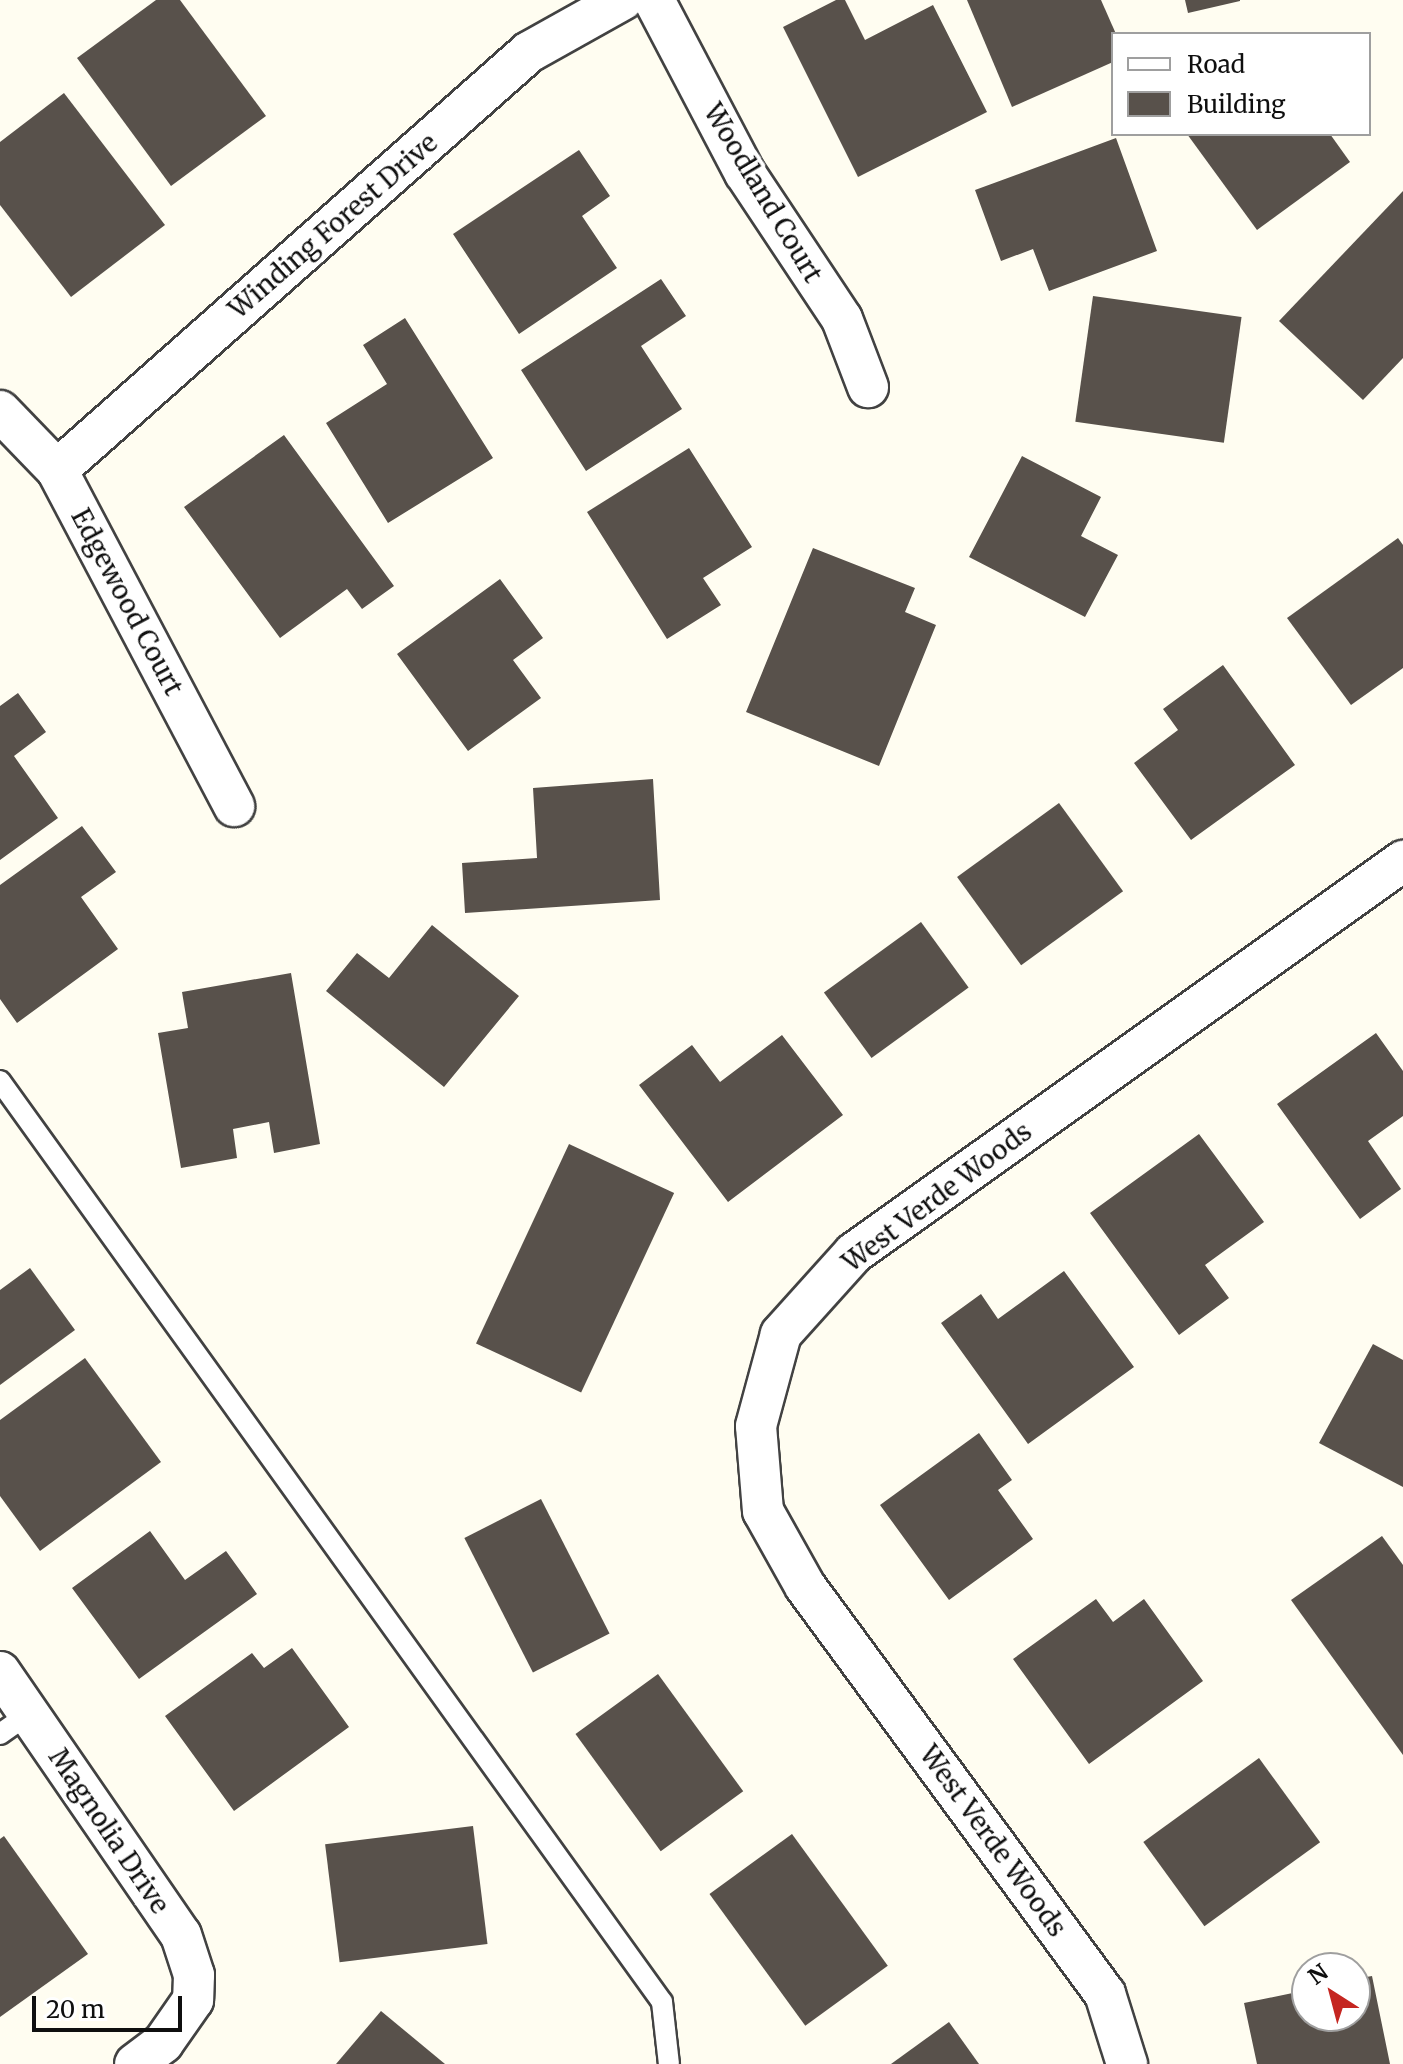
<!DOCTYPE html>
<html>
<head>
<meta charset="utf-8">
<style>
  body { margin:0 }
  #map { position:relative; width:1403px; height:2064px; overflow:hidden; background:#fffdf1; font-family:Merriweather,serif }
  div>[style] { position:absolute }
  .building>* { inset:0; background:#58514b; transform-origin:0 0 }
  .roads { filter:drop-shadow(2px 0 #424242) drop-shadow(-2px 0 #424242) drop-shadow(0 2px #424242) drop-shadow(0 -2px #424242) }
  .service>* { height:20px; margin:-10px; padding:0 10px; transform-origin:10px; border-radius:10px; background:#fff }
  .minor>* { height:40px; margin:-20px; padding:0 20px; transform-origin:20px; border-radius:20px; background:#fff }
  span { translate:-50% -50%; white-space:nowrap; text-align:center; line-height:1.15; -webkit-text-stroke:8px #fff; paint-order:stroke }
  .street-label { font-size:26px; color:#0f0f0f }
  .legend { position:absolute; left:1111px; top:32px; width:260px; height:104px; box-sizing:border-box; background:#fff; border:2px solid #9f9f9f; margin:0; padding:10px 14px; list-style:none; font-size:24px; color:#0f0f0f }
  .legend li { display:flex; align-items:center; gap:16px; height:40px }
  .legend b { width:40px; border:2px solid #9f9f9f }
  .north { position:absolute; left:1291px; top:1952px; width:80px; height:80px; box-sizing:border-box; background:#fff; border:2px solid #9f9f9f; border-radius:50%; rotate:324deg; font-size:22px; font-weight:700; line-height:32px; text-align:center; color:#0f0f0f }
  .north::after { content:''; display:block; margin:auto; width:28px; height:36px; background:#c52621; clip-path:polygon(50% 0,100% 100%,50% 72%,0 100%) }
  .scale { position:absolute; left:32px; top:1996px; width:150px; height:36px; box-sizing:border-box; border:4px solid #0f0f0f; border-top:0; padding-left:10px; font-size:24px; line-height:28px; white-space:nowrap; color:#0f0f0f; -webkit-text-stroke:6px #fff; paint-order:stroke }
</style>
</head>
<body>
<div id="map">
  <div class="building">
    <i style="clip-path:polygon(156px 0,180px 0,266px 116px,171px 186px,77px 58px)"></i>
    <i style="clip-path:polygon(836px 0,845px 0,865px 40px,933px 5px,987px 112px,858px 177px,783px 27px)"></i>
    <i style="clip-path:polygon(967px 0,1101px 0,1116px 34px,1113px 62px,1012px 107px)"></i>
    <i style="clip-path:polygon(1185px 0,1240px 0,1240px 1px,1188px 13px)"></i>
    <i style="clip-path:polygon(64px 93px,165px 225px,71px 297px,0 205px,0 142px)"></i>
    <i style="clip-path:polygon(1187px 134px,1330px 134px,1350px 162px,1257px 230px)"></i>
    <i style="clip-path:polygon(1116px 138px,1157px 251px,1049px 291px,1033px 249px,1001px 261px,975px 190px)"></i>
    <i style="clip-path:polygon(579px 150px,610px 196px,582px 216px,617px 268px,519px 334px,453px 234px)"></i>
    <i style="clip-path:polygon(1403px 191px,1403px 358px,1363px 400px,1279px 321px)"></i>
    <i style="clip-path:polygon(661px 279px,686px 316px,641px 346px,682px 409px,586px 471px,521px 370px)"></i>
    <i style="left:1093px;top:296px;width:150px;height:127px;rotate:8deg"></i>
    <i style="clip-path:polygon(405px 318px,493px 458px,388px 523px,326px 423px,387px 384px,363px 345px)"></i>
    <i style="clip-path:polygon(284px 435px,394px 586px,362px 609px,347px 589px,280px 638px,184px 507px)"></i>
    <i style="clip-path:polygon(689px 448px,752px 547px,703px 578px,721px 605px,667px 639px,587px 512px)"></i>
    <i style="clip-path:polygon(1022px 456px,1101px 497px,1081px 536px,1118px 555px,1085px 617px,969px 557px)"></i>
    <i style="clip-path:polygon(1398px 538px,1403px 545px,1403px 668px,1351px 705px,1287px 618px)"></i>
    <i style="clip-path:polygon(813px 548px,915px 588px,905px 612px,936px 625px,879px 766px,746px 712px)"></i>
    <i style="clip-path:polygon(500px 579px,543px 638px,513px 660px,541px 698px,468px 751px,397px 654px)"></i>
    <i style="clip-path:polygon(1223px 665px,1295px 765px,1191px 840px,1134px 763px,1178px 730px,1163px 709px)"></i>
    <i style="clip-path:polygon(18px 693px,46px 732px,14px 756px,58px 818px,0 860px,0 706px)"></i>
    <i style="clip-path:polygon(653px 779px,660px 900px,465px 913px,462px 863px,537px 858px,533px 788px)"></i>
    <i style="left:1059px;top:803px;width:109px;height:126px;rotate:54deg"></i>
    <i style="clip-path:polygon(82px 826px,116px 872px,81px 897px,118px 949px,17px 1023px,0 999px,0 885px)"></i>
    <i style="left:921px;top:922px;width:81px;height:120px;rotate:54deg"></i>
    <i style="clip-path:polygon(432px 925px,519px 996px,444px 1087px,326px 991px,357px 953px,389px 978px)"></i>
    <i style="clip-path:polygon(291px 973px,320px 1144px,274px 1153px,269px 1122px,233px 1129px,237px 1158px,181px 1168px,158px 1033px,188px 1028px,182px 992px)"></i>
    <i style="clip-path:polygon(1376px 1033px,1403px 1071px,1403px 1116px,1368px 1141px,1401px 1189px,1360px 1219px,1277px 1104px)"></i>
    <i style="clip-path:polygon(782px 1035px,843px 1115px,728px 1202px,639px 1085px,692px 1045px,720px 1082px)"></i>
    <i style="clip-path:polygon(1199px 1134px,1264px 1222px,1205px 1265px,1229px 1298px,1179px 1335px,1090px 1213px)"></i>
    <i style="left:569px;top:1144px;width:116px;height:220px;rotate:25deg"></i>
    <i style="clip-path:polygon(30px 1268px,75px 1330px,0 1385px,0 1290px)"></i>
    <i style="clip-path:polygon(1064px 1271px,1134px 1367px,1028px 1444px,941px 1323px,981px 1294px,998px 1319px)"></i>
    <i style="clip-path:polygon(1373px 1344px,1403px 1360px,1403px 1487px,1319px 1443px)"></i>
    <i style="clip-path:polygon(85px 1358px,161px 1462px,40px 1551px,0 1496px,0 1420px)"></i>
    <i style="clip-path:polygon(979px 1433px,1012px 1480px,998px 1490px,1033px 1539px,949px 1600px,880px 1505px)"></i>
    <i style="left:541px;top:1499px;width:151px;height:86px;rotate:63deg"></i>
    <i style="clip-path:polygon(150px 1531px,185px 1580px,226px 1551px,257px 1594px,139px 1679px,72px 1588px)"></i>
    <i style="clip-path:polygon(1382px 1536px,1403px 1565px,1403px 1755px,1291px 1600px)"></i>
    <i style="clip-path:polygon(1096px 1599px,1113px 1622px,1144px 1599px,1203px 1681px,1089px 1764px,1013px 1659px)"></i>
    <i style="clip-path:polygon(292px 1648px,349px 1727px,234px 1811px,165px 1716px,252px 1653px,264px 1668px)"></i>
    <i style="left:658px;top:1674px;width:145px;height:102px;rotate:54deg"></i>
    <i style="left:1259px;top:1758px;width:104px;height:143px;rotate:54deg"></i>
    <i style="left:473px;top:1826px;width:119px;height:149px;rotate:83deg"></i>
    <i style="left:792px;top:1834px;width:163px;height:102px;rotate:54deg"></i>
    <i style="clip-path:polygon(4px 1836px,88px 1954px,0 2017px,0 1839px)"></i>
    <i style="clip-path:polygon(1372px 1976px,1390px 2064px,1257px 2064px,1244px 2003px,1307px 1990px,1307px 2016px,1355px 2016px,1355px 1979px)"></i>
    <i style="clip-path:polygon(381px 2011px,445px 2064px,336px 2064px)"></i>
    <i style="clip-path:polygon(949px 2022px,979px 2064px,891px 2064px)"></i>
  </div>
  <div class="roads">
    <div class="service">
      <i style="left:0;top:1081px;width:1134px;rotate:54.29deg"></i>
      <i style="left:662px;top:2002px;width:62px;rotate:83.6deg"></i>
      <i style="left:0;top:1734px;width:35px;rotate:-35deg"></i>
    </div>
    <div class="minor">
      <i style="left:654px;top:0;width:195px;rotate:62.3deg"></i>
      <i style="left:745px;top:173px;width:175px;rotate:56.4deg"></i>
      <i style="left:842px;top:319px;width:73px;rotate:69.1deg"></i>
      <i style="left:0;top:411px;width:82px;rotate:46deg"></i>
      <i style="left:57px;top:470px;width:380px;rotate:62.2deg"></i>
      <i style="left:57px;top:470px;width:630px;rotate:-41.53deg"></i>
      <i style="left:529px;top:52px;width:107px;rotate:-29.2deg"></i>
      <i style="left:0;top:1672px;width:319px;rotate:55.5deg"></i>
      <i style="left:181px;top:1935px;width:42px;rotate:72deg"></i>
      <i style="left:194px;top:1975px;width:25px;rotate:92deg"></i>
      <i style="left:193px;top:2000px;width:52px;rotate:124.9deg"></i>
      <i style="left:163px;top:2043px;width:35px;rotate:143deg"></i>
      <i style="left:1127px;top:2064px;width:73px;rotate:-107.4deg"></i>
      <i style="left:1105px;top:1994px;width:506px;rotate:-126.33deg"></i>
      <i style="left:805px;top:1586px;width:86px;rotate:-119.2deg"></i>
      <i style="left:763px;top:1511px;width:85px;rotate:-94.7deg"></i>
      <i style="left:756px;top:1426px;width:95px;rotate:-74.8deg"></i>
      <i style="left:781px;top:1334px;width:109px;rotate:-48deg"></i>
      <i style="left:854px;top:1253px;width:675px;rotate:-35.53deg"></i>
    </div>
  </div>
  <div class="street-label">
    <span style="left:763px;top:193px;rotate:59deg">Woodland Court</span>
    <span style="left:333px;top:226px;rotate:-41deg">Winding Forest Drive</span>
    <span style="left:127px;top:602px;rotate:62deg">Edgewood Court</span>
    <span style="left:937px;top:1197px;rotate:-37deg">West Verde Woods</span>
    <span style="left:109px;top:1831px;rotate:56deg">Magnolia Drive</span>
    <span style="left:993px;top:1841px;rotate:54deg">West Verde Woods</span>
  </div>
  <ul class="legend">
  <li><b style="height:10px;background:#fff"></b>Road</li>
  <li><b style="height:22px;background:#58514b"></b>Building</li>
  </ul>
  <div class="north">N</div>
  <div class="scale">20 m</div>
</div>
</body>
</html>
